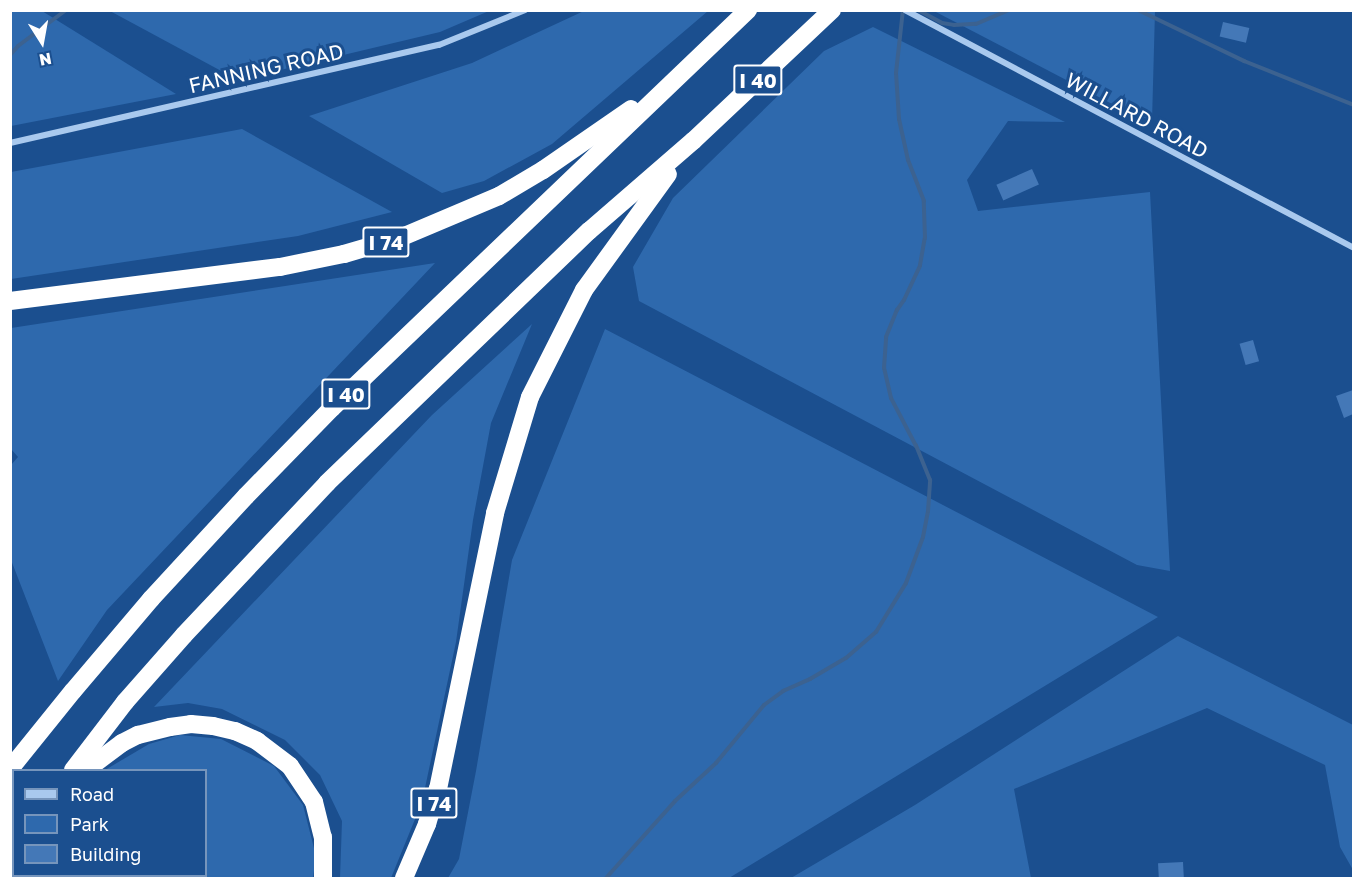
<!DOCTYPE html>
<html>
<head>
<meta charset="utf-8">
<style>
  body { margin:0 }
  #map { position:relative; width:1364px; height:889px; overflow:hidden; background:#1b4f8f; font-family:"Golos Text",sans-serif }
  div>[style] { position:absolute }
  .green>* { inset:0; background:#2e69ad }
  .stream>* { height:4px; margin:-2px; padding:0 2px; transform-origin:2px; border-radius:2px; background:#3c6290 }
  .building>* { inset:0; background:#4478b7; transform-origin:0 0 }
  .street>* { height:6px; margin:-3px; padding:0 3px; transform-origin:3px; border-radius:3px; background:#a9c9ee }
  .highway>* { height:18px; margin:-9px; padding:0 9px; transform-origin:9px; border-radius:9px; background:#fff }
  span { translate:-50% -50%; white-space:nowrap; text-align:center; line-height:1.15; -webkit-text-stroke:6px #1b4f8f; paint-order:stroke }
  .shield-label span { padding:2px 4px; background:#1b4f8f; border:2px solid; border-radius:4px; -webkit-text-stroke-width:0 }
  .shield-label { font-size:20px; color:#fff; font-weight:700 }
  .street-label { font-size:21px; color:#fff }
  .frame { position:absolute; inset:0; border:12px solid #fff; pointer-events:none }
  .legend { position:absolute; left:12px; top:769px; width:195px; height:108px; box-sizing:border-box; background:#1b4f8f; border:2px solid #7695bc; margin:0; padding:8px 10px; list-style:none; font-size:18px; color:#fff }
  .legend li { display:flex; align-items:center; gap:12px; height:30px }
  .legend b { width:30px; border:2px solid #7695bc }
  .north { position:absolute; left:12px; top:12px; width:60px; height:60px; -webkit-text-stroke:4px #1b4f8f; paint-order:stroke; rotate:169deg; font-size:16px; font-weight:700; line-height:24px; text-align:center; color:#fff }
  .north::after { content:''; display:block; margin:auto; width:21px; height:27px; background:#fff; clip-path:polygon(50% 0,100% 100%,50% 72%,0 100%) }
</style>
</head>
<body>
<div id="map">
  <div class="green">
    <i style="clip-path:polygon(11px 10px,42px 11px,176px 94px,11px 126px)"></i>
    <i style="clip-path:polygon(586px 10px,708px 11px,552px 144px,484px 181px,442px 193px,309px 116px,472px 63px)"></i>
    <i style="clip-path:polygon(110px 11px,110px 10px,489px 11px,440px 32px,238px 80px)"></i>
    <i style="clip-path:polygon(934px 11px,1155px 11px,1152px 121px,1116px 106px)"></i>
    <i style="clip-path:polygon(873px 27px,1065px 122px,1008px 121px,967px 180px,978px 211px,1150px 192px,1170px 571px,1137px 565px,639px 301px,633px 267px,673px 198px,824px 51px)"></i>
    <i style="clip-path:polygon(242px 129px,392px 212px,298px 236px,11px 279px,11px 172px)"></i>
    <i style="clip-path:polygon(435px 263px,107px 610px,58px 681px,11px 560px,11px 465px,18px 457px,11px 449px,11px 328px)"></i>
    <i style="clip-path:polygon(532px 324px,491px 423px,473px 520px,456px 642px,422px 802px,391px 878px,340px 878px,342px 821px,320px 775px,285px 740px,222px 709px,188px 703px,154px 707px,432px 415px)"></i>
    <i style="clip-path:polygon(605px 329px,1158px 617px,729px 878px,448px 878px,459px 859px,476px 771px,512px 560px)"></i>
    <i style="clip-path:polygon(1178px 636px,1353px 725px,1353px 870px,1340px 847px,1325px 765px,1207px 708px,1014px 789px,1031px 878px,791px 878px,915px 805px)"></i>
    <i style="clip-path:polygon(180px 735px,221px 739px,274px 766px,303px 805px,316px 856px,313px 878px,16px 878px,18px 876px,206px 876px,206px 770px,105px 770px,149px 744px)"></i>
  </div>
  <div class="stream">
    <i style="left:918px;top:10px;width:27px;rotate:28deg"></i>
    <i style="left:942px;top:23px;width:12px;rotate:9deg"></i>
    <i style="left:954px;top:25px;width:22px;rotate:-3deg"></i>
    <i style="left:976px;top:24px;width:36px;rotate:-23deg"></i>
    <i style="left:1138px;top:10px;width:118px;rotate:25.7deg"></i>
    <i style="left:1244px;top:61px;width:118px;rotate:21.8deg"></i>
    <i style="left:10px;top:55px;width:12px;rotate:-48deg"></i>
    <i style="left:18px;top:46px;width:60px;rotate:-36.9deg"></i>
    <i style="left:606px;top:878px;width:103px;rotate:-48.1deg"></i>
    <i style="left:675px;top:801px;width:56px;rotate:-42.8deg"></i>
    <i style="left:716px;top:763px;width:75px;rotate:-50.4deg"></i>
    <i style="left:764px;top:705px;width:24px;rotate:-36deg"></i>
    <i style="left:783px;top:691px;width:30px;rotate:-24deg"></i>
    <i style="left:810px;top:679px;width:42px;rotate:-30.3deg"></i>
    <i style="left:846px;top:658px;width:40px;rotate:-41deg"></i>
    <i style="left:876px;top:632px;width:57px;rotate:-58.5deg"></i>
    <i style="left:906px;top:583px;width:49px;rotate:-69.7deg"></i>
    <i style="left:923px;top:537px;width:26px;rotate:-79deg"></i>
    <i style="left:928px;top:511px;width:31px;rotate:-86deg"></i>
    <i style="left:930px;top:480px;width:37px;rotate:-112deg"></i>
    <i style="left:916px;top:446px;width:54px;rotate:-117.5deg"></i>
    <i style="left:891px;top:398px;width:31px;rotate:-103deg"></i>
    <i style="left:884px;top:368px;width:31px;rotate:-86deg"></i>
    <i style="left:886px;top:337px;width:29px;rotate:-68deg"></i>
    <i style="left:897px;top:310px;width:12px;rotate:-55deg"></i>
    <i style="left:904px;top:300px;width:38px;rotate:-65deg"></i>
    <i style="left:920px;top:265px;width:27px;rotate:-80deg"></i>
    <i style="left:925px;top:238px;width:37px;rotate:-92deg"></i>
    <i style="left:924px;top:201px;width:44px;rotate:-111.3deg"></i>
    <i style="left:908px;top:160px;width:42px;rotate:-102.4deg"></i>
    <i style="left:899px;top:119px;width:46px;rotate:-93.7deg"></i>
    <i style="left:896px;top:73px;width:63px;rotate:-83.7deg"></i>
  </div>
  <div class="building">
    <i style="left:1223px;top:22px;width:27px;height:15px;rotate:13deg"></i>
    <i style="left:1032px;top:169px;width:17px;height:39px;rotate:66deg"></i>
    <i style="left:1253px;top:340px;width:22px;height:14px;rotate:74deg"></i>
    <i style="clip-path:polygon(1353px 390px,1353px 414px,1344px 418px,1336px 396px)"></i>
    <i style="left:1183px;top:862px;width:17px;height:25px;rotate:87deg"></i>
  </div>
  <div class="street">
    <i style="left:905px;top:10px;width:508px;rotate:27.93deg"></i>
    <i style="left:10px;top:143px;width:440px;rotate:-12.9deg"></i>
    <i style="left:439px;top:45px;width:93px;rotate:-22.1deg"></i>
  </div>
  <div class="highway">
    <i style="left:10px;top:301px;width:272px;rotate:-7.2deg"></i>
    <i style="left:280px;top:267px;width:65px;rotate:-11.5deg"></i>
    <i style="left:344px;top:254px;width:60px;rotate:-16.3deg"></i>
    <i style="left:402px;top:237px;width:105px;rotate:-22.9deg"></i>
    <i style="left:499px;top:196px;width:51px;rotate:-30.6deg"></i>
    <i style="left:543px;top:170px;width:107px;rotate:-34.7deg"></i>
    <i style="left:10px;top:769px;width:100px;rotate:-51.1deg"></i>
    <i style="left:73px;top:691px;width:121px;rotate:-49.7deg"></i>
    <i style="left:151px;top:599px;width:140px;rotate:-47.3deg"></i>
    <i style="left:246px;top:496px;width:123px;rotate:-45.7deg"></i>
    <i style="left:332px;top:408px;width:576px;rotate:-43.73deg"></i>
    <i style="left:73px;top:770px;width:86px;rotate:-52.6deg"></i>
    <i style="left:125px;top:702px;width:89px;rotate:-48.6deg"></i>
    <i style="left:184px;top:635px;width:209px;rotate:-46.7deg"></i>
    <i style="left:327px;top:483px;width:364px;rotate:-43.9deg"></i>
    <i style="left:589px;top:231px;width:138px;rotate:-40.9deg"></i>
    <i style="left:693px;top:141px;width:191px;rotate:-43.3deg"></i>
    <i style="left:86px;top:770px;width:45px;rotate:-36.9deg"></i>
    <i style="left:122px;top:743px;width:18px;rotate:-27deg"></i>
    <i style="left:138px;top:735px;width:33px;rotate:-14deg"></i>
    <i style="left:170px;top:727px;width:21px;rotate:-8deg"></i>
    <i style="left:191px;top:724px;width:22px;rotate:5deg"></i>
    <i style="left:213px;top:726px;width:23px;rotate:13deg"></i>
    <i style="left:235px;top:731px;width:24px;rotate:24deg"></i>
    <i style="left:257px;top:741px;width:41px;rotate:37.1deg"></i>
    <i style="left:290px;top:766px;width:43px;rotate:56.3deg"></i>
    <i style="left:314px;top:802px;width:36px;rotate:76deg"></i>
    <i style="left:323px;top:837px;width:41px;rotate:90deg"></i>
    <i style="left:10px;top:852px;width:6px;rotate:-45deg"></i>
    <i style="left:404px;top:878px;width:59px;rotate:-66.9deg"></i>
    <i style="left:427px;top:824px;width:37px;rotate:-73deg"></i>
    <i style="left:438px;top:789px;width:282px;rotate:-78.3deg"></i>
    <i style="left:495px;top:513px;width:121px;rotate:-73.2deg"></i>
    <i style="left:530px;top:397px;width:120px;rotate:-63.2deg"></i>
    <i style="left:584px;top:290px;width:143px;rotate:-54.1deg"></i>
  </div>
  <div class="shield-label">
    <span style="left:758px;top:80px">I 40</span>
    <span style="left:386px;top:242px">I 74</span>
    <span style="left:346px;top:394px">I 40</span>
    <span style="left:434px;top:803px">I 74</span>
  </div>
  <div class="street-label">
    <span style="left:266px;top:68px;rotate:-13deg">FANNING ROAD</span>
    <span style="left:1137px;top:115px;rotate:28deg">WILLARD ROAD</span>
  </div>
  <div class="frame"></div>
  <ul class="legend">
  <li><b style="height:8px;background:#a9c9ee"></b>Road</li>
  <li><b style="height:16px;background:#2e69ad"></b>Park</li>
  <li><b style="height:16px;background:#4478b7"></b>Building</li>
  </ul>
  <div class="north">N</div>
</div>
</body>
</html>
